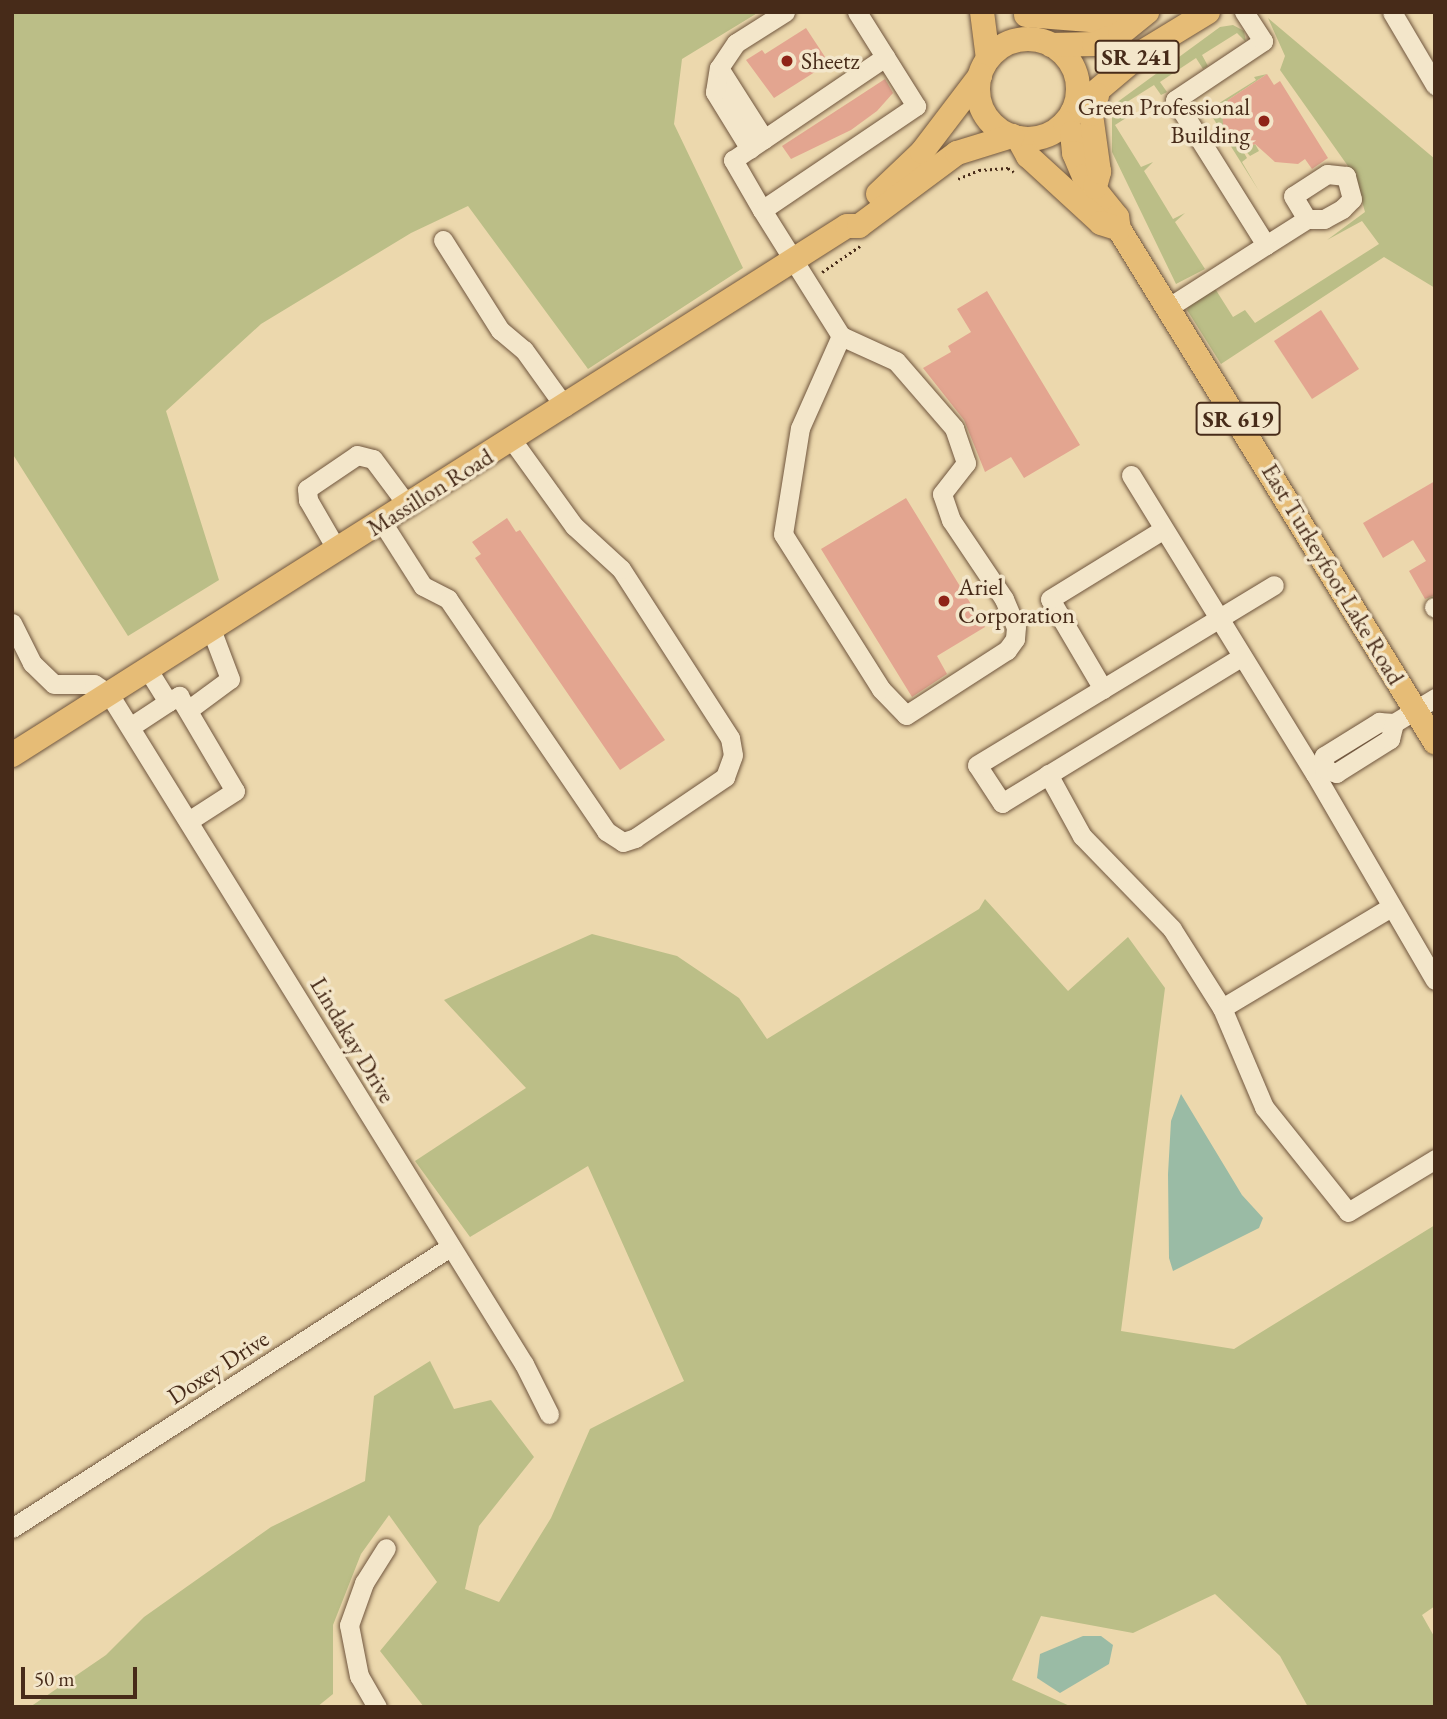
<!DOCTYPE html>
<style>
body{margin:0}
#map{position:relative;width:1447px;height:1719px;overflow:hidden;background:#ecd8ad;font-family:"EB Garamond",serif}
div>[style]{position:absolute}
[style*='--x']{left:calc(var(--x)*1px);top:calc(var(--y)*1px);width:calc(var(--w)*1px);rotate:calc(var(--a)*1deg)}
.green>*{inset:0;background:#bbbe87}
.water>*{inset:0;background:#9abba5}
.building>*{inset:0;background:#e3a590}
.path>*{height:2.5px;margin-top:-1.25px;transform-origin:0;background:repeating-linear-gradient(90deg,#472b19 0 2px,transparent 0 5.5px)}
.roads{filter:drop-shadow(0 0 2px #70563e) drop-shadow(0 0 2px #70563e)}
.minor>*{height:19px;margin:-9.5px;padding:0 9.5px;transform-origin:9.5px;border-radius:9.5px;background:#f3e6ca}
.major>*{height:24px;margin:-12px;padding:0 12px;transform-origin:12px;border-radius:12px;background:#e6bc76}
.major>.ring{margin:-12px;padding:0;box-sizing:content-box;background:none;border:24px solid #e6bc76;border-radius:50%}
.dots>*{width:19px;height:19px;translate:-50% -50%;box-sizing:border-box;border:4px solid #f3e6ca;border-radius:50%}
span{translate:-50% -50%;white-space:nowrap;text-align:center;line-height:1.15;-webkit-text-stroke:7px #f3e6ca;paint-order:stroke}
.shield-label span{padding:2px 5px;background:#f3e6ca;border:2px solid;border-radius:5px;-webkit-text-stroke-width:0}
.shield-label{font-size:23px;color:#472b19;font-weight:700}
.poi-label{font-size:24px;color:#472b19}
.left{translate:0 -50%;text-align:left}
.right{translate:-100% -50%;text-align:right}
.street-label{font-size:24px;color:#472b19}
.frame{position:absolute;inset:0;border:14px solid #472b19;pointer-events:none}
.scale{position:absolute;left:21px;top:1667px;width:116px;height:32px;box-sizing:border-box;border:4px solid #472b19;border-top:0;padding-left:9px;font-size:21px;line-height:24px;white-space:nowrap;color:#472b19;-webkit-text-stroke:5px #f3e6ca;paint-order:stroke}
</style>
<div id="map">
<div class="green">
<div style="clip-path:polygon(12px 12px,759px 12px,682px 59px,674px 124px,743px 268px,588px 369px,468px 206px,411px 233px,261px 324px,166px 411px,219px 580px,128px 636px,12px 453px)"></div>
<div style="clip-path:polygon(1268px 18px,1435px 159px,1435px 288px,1384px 257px,1221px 364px,1187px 310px,1192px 297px,1214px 287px,1233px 317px,1245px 310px,1255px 323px,1379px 244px,1362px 221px,1327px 240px,1365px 212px,1355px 176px,1280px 70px,1285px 56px)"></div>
<div style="clip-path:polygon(1233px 25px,1244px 31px,1246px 42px,1237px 33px,1202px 55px,1208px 66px,1203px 69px,1196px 58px,1160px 82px,1167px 92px,1161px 95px,1154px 85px,1119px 107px,1126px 118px,1115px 125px,1141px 167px,1153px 162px,1144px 171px,1173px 219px,1185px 213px,1175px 222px,1205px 269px,1176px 284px,1112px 152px,1112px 106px,1220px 27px)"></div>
<div style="clip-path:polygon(1267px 74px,1228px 100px,1222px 114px,1233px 141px,1240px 137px,1247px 149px,1255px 144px,1259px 151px,1250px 156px,1237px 141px,1247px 158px,1242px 162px,1259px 191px,1208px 110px,1256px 80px,1254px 77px)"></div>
<div style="clip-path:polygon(985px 899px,1068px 991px,1128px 937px,1165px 988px,1121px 1331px,1234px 1349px,1435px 1225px,1435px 1606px,1422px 1615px,1435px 1638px,1435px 1707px,1308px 1707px,1280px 1656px,1215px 1594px,1133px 1633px,1041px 1616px,1012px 1680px,1072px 1707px,424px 1707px,380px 1651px,437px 1582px,389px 1515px,361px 1554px,333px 1625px,333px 1694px,317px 1707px,30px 1707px,106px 1655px,144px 1617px,271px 1527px,365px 1481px,374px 1396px,430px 1361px,454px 1409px,491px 1400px,534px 1457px,479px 1526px,465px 1589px,499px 1602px,551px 1518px,590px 1429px,684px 1381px,588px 1166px,470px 1237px,415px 1161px,526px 1088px,444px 1000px,592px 934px,677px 956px,739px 998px,767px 1039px,979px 909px)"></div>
</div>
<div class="water">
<div style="clip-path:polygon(1181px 1094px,1242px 1195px,1263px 1218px,1259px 1228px,1173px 1271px,1169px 1258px,1168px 1174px,1171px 1121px)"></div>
<div style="clip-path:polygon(1083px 1636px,1101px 1636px,1113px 1645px,1109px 1664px,1060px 1693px,1037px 1678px,1040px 1654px)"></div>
</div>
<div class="building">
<div style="clip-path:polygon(806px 28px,829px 63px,774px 98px,746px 60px,762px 50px,765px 54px)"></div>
<div style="clip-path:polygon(1267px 74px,1274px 85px,1280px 81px,1328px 158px,1312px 169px,1305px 159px,1298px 164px,1275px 162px,1255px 144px,1247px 149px,1240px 137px,1233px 141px,1223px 125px,1222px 111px,1228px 100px)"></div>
<div style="clip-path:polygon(885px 79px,893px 93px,877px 111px,851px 130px,791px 159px,782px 146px)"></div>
<div style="clip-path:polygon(987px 291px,1080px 445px,1024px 478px,1011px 457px,985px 472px,964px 420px,923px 368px,951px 352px,948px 346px,971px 332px,957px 309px)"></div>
<div style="clip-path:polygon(1321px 310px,1359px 369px,1312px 399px,1274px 341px)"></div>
<div style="clip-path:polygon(1435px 481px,1435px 595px,1425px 599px,1409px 571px,1426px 561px,1413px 540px,1383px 558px,1363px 523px)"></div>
<div style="clip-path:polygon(906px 498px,985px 627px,937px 656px,947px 674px,912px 697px,821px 549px)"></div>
<div style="clip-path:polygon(507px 518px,516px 532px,520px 530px,665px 740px,620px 770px,475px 558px,481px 554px,472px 542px)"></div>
</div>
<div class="path">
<div style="--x:958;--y:179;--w:23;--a:-23"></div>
<div style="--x:979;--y:170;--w:29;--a:-4"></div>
<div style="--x:1008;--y:168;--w:7;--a:34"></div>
<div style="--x:822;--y:272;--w:46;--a:-34.4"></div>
</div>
<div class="roads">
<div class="minor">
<div style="--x:1392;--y:12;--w:85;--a:59.5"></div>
<div style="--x:719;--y:68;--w:84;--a:57.6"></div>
<div style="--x:750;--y:149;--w:67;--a:-121.6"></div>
<div style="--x:715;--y:92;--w:24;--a:-81"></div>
<div style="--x:719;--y:68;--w:30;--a:-56"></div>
<div style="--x:736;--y:43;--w:58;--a:-32.3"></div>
<div style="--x:762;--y:210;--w:58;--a:-120.1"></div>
<div style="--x:733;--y:160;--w:184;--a:-34.1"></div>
<div style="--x:443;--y:240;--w:107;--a:57.7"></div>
<div style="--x:500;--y:330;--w:31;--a:40"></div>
<div style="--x:524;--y:350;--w:70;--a:54.3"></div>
<div style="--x:1266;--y:245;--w:49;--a:-32.4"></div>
<div style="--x:1307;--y:219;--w:17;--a:0"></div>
<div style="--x:1324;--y:219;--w:21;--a:-29"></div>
<div style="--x:1342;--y:209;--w:14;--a:-45"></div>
<div style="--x:1352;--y:199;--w:24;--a:-105"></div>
<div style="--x:1346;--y:176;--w:19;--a:-174"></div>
<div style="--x:1327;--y:174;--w:40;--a:147.1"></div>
<div style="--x:1293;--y:196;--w:27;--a:59"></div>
<div style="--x:1169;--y:307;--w:115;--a:-32.6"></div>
<div style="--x:1266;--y:245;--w:171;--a:-122.1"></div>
<div style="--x:1175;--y:100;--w:106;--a:-33.8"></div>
<div style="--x:1263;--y:41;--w:35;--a:-123"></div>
<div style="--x:841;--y:336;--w:60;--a:24.4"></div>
<div style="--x:896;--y:361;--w:89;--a:49.1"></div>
<div style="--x:954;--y:428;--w:37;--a:71"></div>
<div style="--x:966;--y:463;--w:39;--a:128"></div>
<div style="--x:942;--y:494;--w:28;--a:71"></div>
<div style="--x:951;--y:520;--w:95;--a:56.1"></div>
<div style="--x:1004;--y:599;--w:30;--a:67"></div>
<div style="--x:1016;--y:627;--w:12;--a:95"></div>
<div style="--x:1015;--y:639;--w:14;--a:126"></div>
<div style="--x:1007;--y:650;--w:120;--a:147.2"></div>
<div style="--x:906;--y:715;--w:36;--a:-134"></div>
<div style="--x:881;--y:689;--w:183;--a:-122.3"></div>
<div style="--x:783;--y:534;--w:107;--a:-80.9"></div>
<div style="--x:800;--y:428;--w:101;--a:-66"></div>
<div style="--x:841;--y:336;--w:149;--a:-122.1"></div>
<div style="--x:762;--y:210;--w:186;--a:-34"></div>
<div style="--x:916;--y:106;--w:111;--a:-122.1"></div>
<div style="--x:1131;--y:475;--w:351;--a:58.4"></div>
<div style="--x:382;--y:522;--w:76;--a:57.4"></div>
<div style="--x:423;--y:586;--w:28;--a:27"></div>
<div style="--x:448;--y:599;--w:281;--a:55.7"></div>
<div style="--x:606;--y:831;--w:20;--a:33"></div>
<div style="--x:623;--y:842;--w:13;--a:-18"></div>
<div style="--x:635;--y:838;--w:109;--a:-34.1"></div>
<div style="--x:725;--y:777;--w:23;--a:-70"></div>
<div style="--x:733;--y:755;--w:17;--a:-100"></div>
<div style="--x:730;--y:738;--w:201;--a:-122.8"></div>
<div style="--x:621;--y:569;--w:64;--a:-137.5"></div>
<div style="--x:574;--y:526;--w:106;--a:-125.8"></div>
<div style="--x:337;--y:550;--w:58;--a:-120.1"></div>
<div style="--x:308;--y:500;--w:11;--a:-95"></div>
<div style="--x:307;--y:489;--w:60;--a:-34.2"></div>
<div style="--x:357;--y:455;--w:16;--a:14"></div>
<div style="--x:373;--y:459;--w:59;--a:53.3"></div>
<div style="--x:1434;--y:607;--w:1;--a:45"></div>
<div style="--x:12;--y:623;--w:45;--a:63.4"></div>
<div style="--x:32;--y:663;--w:30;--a:44"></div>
<div style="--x:54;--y:684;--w:40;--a:0"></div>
<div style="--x:94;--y:684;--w:18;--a:34"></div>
<div style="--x:109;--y:694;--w:788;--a:58.23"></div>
<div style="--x:524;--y:1364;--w:56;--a:63.4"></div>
<div style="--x:1241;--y:657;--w:280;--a:148.6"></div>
<div style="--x:1002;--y:803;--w:45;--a:-123.3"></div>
<div style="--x:977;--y:765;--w:347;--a:-31.2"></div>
<div style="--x:1103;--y:689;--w:104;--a:-120.5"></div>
<div style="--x:1050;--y:599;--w:132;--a:-31.6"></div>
<div style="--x:168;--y:702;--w:13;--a:-29"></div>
<div style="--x:179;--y:696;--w:110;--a:59.5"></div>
<div style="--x:235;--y:791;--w:54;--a:147.2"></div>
<div style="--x:188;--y:710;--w:52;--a:-36.4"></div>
<div style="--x:230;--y:679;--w:53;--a:-110.8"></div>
<div style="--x:130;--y:727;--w:45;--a:-33.3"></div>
<div style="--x:168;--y:702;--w:38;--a:-122"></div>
<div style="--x:1324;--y:769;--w:10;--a:151"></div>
<div style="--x:1315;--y:774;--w:238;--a:59.8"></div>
<div style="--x:1324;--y:769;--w:13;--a:-90"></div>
<div style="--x:1324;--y:756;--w:65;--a:-31.7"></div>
<div style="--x:1379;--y:722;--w:15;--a:4"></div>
<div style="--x:1394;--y:723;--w:48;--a:-31.4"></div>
<div style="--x:1324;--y:769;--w:13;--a:18"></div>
<div style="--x:1336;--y:773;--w:64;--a:-32.2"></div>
<div style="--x:1390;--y:739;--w:16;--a:-76"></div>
<div style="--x:1048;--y:774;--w:71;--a:61.3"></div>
<div style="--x:1082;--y:836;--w:129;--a:45.9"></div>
<div style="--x:1172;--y:929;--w:93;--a:57.7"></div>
<div style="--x:1391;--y:907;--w:197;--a:149.1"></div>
<div style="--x:1222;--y:1008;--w:108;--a:67"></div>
<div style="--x:1264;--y:1107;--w:134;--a:51.3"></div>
<div style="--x:1348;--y:1212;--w:102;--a:-31.3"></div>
<div style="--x:12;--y:1528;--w:520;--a:-32.68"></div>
<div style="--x:377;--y:1707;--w:36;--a:-120"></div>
<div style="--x:359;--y:1676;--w:52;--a:-101.1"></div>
<div style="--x:349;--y:1625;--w:45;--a:-70.3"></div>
<div style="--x:364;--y:1583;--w:41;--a:-57.8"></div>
</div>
<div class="major">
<div style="--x:982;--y:12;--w:47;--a:82.7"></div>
<div style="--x:1026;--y:15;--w:102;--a:4.5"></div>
<div class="ring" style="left:978px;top:39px;width:76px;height:76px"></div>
<div style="--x:1051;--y:45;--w:43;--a:-1.3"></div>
<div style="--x:1094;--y:44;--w:28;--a:-21"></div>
<div style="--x:1120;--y:34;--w:35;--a:-39"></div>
<div style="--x:1073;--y:111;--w:93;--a:-40.2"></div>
<div style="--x:1144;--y:51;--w:75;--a:-31.4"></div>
<div style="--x:1065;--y:123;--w:12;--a:55"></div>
<div style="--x:1072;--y:133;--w:20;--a:84"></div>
<div style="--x:1074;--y:153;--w:25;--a:67"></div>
<div style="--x:1084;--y:176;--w:53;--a:51.2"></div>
<div style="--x:1117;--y:217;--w:12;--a:81"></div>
<div style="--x:1119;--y:229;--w:603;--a:58.37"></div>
<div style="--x:1018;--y:138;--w:21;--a:61"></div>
<div style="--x:1028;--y:156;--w:99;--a:42.5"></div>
<div style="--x:1101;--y:223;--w:19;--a:18"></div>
<div style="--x:1095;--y:187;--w:16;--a:-75"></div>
<div style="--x:1099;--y:172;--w:59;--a:-97.9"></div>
<div style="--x:1091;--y:114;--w:20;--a:-72"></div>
<div style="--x:878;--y:194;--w:61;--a:-43.7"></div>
<div style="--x:922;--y:152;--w:96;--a:-52.7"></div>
<div style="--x:12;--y:755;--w:988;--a:-32.36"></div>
<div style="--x:847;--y:226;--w:12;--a:0"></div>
<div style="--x:859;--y:226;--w:122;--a:-36.7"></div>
<div style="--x:957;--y:153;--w:58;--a:-17.2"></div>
</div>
</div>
<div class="dots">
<div style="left:787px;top:61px;background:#8f2418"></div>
<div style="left:1264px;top:121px;background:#8f2418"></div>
<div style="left:944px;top:601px;background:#8f2418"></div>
</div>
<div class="shield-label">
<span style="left:1137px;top:57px">SR 241</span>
<span style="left:1238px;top:419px">SR 619</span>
</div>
<div class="poi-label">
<span class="left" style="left:801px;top:61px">Sheetz</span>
<span class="right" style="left:1250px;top:121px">Green Professional<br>Building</span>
<span class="left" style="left:958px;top:601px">Ariel<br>Corporation</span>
</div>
<div class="street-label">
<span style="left:430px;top:492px;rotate:-32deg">Massillon Road</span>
<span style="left:1333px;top:574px;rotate:59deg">East Turkeyfoot Lake Road</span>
<span style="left:353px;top:1040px;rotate:59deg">Lindakay Drive</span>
<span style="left:218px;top:1367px;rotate:-33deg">Doxey Drive</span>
</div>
<div class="frame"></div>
<div class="scale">50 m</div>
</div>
